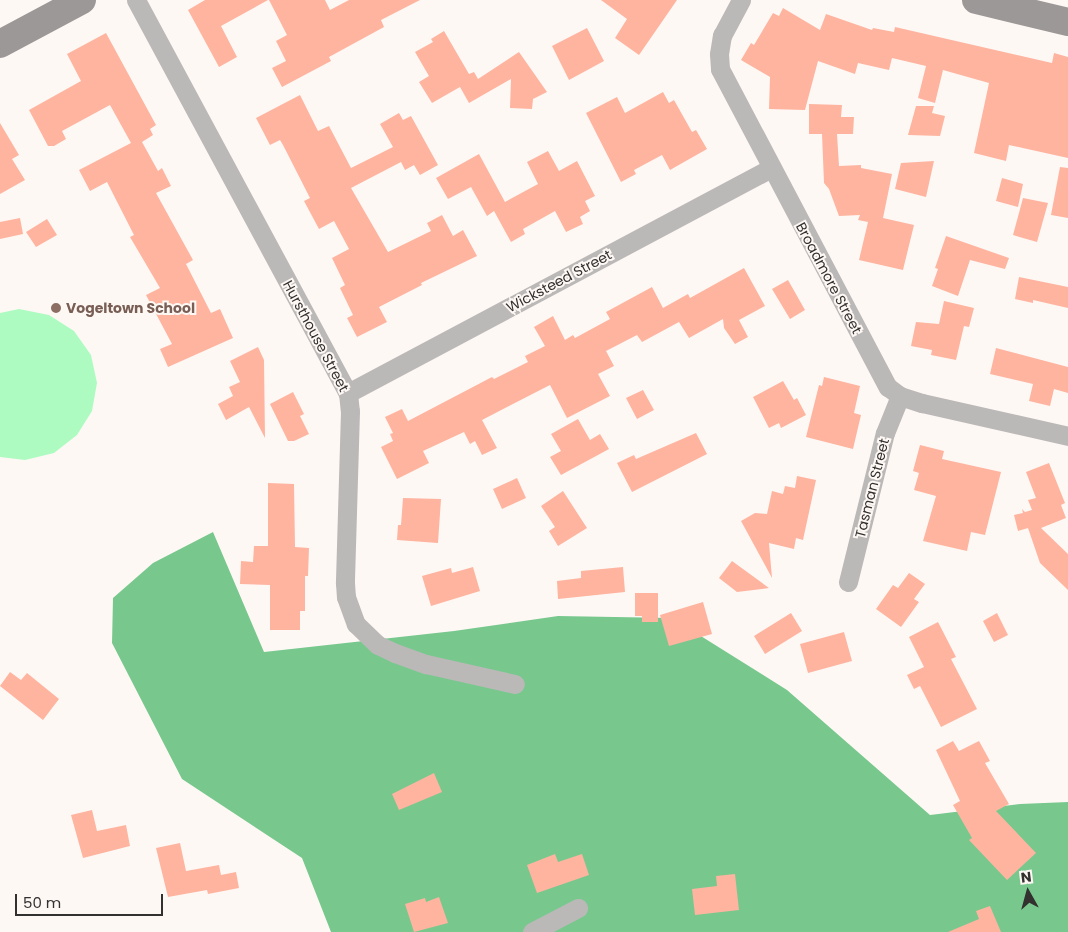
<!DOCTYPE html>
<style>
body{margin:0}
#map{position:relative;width:1068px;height:932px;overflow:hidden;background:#fef8f5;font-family:Poppins,sans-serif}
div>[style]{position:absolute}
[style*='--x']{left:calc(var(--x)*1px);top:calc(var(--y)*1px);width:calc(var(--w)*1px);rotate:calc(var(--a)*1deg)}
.green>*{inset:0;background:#adfbc1}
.forest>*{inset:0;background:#78c88e}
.building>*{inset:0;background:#feb49f}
.minor>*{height:19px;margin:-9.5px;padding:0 9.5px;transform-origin:9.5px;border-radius:9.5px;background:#bbb8b8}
.secondary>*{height:28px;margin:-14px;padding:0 14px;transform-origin:14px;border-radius:14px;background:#9c9898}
.dots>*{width:14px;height:14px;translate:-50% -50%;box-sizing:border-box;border:2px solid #fef8f5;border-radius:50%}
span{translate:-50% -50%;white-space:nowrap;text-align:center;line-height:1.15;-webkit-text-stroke:4px #fef8f5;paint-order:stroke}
.street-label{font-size:14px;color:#333130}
.education-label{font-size:14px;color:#785e54;font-weight:700}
.left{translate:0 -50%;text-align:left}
.north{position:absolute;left:1003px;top:867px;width:50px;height:50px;-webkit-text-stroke:4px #fef8f5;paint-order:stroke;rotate:353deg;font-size:14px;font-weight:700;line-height:20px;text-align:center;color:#333130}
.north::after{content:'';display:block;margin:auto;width:18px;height:22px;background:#333130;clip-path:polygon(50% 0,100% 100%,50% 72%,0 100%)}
.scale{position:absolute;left:15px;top:894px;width:148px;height:22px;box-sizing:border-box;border:2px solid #333130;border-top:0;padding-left:6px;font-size:15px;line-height:18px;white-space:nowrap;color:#333130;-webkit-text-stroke:4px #fef8f5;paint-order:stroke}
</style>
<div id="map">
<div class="green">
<div style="clip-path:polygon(19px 309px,49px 315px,74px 331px,91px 355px,97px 383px,92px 411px,77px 435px,54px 453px,25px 460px,0 457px,0 313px)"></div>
</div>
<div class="forest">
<div style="clip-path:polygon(213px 532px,264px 652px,454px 631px,558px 616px,672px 618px,787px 690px,930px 815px,1020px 804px,1068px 802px,1068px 932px,331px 932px,302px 858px,182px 779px,112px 643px,113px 598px,153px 563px)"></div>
</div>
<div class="building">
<div style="clip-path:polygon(205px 0,268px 0,221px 26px,237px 57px,219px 67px,188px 10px)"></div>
<div style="clip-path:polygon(269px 0,325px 0,330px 10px,349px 0,420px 0,381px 20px,384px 27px,329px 57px,331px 61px,282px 87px,272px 68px,286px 61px,276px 41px,287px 35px)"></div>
<div style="clip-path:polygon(601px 0,677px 0,639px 55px,615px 38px,627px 19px)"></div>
<div style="clip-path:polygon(783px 8px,820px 30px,826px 14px,872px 30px,873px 28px,894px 32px,895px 27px,1052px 63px,1054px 53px,1068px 57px,1068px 158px,1009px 145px,1006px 161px,974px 153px,989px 83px,943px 70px,935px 103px,918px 98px,926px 66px,892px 58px,889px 70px,858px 63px,855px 74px,818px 61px,805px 110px,769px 109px,770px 77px,741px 60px,751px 43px,754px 45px,773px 13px,779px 16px)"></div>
<div style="clip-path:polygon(587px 28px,604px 61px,569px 80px,552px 46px)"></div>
<div style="clip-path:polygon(444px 31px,469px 74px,474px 72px,478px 79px,519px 52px,547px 92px,533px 99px,532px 109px,510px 108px,511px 79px,469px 103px,460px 87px,432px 103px,419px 82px,429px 76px,415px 52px,433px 42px,431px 39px)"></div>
<div style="clip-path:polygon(106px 33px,156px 125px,150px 129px,153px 135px,142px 142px,158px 171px,162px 168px,171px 186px,156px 193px,193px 260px,186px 264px,211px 313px,220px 309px,233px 338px,168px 367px,160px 349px,172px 344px,146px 295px,160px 288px,130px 237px,134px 235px,107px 182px,90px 191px,79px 170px,131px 143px,110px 105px,62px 131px,66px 139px,54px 146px,48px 146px,29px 110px,81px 81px,67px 54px)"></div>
<div style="clip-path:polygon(663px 92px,669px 103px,674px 100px,692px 132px,696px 130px,707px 149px,670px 170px,662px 155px,634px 170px,636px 174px,621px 182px,586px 113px,617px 97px,625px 113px)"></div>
<div style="clip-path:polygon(300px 95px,318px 131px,329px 126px,351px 168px,393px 147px,380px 124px,399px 113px,403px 120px,411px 116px,438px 165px,420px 175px,414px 165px,405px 170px,401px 162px,351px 188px,388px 252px,431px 231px,427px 223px,442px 215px,453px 236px,463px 230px,477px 256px,421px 283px,422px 285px,379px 307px,387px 322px,357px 337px,347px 318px,353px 315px,340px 288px,345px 285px,332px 258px,349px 249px,334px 221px,319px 229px,304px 201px,310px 198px,283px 145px,280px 140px,270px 145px,256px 118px)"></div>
<div style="clip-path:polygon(809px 104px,842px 105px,841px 117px,854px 117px,853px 134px,837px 134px,839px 166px,861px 165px,861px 168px,892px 174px,883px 218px,914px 225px,903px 270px,859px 260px,868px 222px,858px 220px,860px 215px,839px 216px,829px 189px,824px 183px,822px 134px,809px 134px)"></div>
<div style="clip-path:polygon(916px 106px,934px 106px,932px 113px,945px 116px,940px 136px,908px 135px)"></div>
<div style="clip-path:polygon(0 123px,19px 155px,12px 159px,25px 180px,0 194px)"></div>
<div style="clip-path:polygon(548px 151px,559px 171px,577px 161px,595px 196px,585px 201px,590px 211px,580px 217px,583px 224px,566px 232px,555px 211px,523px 229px,525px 234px,511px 242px,494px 211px,487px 216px,471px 187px,448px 199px,436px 178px,479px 154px,505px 202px,538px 184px,527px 162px)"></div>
<div style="clip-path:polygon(934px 161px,926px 197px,895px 189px,901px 163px)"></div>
<div style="clip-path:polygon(1060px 167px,1068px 168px,1068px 218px,1051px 215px)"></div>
<div style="clip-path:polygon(1002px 178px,1023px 184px,1018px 207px,996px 201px)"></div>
<div style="clip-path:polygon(1023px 198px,1048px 203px,1037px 242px,1013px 235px)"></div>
<div style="clip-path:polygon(20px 218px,23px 234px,0 239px,0 222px)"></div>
<div style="clip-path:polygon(47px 219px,57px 235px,36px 247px,26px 232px)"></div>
<div style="clip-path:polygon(946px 236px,1009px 258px,1005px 269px,970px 260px,958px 296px,932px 286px,938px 269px,935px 268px)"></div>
<div style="clip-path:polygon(744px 268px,765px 306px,739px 320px,748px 337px,735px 344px,724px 328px,723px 319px,689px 338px,679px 322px,642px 342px,637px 335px,606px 351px,614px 366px,598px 374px,610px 396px,567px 418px,550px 385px,482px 420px,497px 448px,482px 455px,475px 441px,470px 444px,464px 432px,423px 451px,429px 463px,397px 479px,381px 447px,393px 441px,390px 434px,393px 433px,385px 417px,402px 409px,408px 421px,492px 377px,494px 379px,528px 362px,525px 356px,545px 346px,534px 327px,553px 316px,565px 340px,573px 335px,575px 338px,610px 319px,606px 312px,652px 287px,663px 308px,688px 294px,690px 298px)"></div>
<div style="clip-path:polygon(1019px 277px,1068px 287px,1068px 308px,1033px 300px,1033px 303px,1015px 299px)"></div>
<div style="clip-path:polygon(788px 280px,805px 310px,790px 319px,772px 289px)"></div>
<div style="clip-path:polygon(944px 301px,974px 308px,969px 327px,964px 326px,956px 360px,931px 355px,932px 350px,911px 346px,916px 322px,939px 324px)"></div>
<div style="clip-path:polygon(258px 347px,264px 360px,265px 438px,249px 407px,226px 420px,218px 404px,233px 396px,229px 387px,240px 382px,230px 361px)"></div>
<div style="clip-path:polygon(996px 348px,1068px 367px,1068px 393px,1054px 389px,1050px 406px,1029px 401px,1033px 384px,990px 374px)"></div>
<div style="clip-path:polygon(824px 377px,860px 386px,854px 413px,861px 415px,853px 449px,806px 437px,819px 385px,822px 386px)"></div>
<div style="clip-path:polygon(783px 381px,794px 400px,797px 398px,806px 415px,781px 428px,779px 423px,769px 428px,753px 397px)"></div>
<div style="clip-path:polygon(643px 390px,654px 410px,637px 419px,626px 398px)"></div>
<div style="clip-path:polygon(293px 392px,304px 414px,300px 416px,309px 434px,294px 441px,288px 441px,270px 404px)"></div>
<div style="clip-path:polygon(578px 419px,590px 440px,600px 434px,609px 449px,561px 475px,550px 457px,561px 451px,551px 434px)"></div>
<div style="clip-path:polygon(696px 433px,707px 454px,632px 492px,617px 463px,634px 455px,636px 459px)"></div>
<div style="clip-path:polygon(920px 445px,944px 451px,942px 459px,1001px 472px,985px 535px,971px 532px,967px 551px,923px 541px,936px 496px,914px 490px,919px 473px,913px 471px)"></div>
<div style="clip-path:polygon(1049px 463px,1065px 503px,1061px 505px,1066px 518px,1041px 528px,1068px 554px,1068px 590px,1040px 563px,1028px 528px,1018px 531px,1014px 515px,1023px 513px,1022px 509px,1025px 512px,1032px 510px,1028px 500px,1036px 498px,1026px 472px)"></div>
<div style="clip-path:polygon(797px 476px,816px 480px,803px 540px,796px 538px,794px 549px,769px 543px,772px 578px,741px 521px,755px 513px,767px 514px,772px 491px,783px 494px,785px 486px,795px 488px)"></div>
<div style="clip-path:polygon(517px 478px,526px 498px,502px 509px,493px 489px)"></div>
<div style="clip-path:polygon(268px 483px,294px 484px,295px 547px,309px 548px,308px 576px,305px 576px,305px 611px,300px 611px,300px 630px,270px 630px,270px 585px,240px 584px,241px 561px,253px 562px,254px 546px,268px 546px)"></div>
<div style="clip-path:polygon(563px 491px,587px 528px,558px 546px,549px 531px,555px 527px,541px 506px)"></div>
<div style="clip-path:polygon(403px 498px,441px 499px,438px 543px,397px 540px,398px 525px,401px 525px)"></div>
<div style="clip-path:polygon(732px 561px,769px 588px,737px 592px,719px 578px)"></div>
<div style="clip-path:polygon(473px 567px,480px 591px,431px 606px,422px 576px,451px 568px,452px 573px)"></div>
<div style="clip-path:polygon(623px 567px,625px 592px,558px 599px,557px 581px,581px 578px,581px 571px)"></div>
<div style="clip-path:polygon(909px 573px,925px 584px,914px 599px,919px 602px,901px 627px,876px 609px,893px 585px,898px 588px)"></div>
<div style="clip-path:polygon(635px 593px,658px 593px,658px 622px,642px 622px,642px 616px,635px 616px)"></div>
<div style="clip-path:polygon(703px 602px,712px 634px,669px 646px,660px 615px)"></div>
<div style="clip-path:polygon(791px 613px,802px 631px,765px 654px,754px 636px)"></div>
<div style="clip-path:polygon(997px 613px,1008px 635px,994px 642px,983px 621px)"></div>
<div style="clip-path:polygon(938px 622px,956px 657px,951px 659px,977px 709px,941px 727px,920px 686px,914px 689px,907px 675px,924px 667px,909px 637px)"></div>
<div style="clip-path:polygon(844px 632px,852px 661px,808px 673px,800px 644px)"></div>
<div style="clip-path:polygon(10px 672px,21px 680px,27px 673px,59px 699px,43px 720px,0 686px)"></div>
<div style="clip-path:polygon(953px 741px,959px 751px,979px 741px,990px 761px,985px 763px,1009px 804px,996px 811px,1036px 853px,1007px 880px,969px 840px,972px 838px,953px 805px,960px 801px,936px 750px)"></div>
<div style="clip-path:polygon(434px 773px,442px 792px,399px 810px,392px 794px)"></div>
<div style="clip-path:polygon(92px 810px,97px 831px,126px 825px,130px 846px,83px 858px,71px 815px)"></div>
<div style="clip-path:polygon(180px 843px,186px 871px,219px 865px,221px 875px,236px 872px,239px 888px,208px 894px,207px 890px,168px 897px,156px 848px)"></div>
<div style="clip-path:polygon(555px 854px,558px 862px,582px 854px,589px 875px,537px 893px,527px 865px)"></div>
<div style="clip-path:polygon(735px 874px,739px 910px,695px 915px,692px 889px,717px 886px,716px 876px)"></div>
<div style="clip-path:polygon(439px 897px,448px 923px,414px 932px,405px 904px,425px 898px,426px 902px)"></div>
<div style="clip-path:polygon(990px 906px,1001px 932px,948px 932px,979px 919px,976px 911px)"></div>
</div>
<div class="minor">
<div style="--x:136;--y:0;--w:447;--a:61.7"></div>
<div style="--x:348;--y:393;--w:18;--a:84"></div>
<div style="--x:350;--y:411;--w:172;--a:91.7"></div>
<div style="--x:345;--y:583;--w:14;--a:86"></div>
<div style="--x:346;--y:597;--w:29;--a:70"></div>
<div style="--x:356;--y:624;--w:30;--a:44"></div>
<div style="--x:378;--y:645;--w:19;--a:25"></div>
<div style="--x:395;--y:653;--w:33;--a:20"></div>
<div style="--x:426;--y:664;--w:91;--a:12.7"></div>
<div style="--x:741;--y:0;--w:40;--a:118"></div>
<div style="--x:722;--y:35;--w:19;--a:99"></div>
<div style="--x:719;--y:54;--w:15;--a:86"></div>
<div style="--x:720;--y:69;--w:360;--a:62.2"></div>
<div style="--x:888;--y:387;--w:15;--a:37"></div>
<div style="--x:900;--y:396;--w:23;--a:18"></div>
<div style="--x:922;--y:403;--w:150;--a:12.7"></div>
<div style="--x:348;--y:393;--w:479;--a:-28"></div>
<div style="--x:848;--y:582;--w:154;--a:-76.1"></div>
<div style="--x:885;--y:433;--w:40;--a:-68"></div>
<div style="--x:532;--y:932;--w:52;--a:-27.6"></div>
</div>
<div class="secondary">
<div style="--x:976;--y:0;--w:95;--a:13.4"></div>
<div style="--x:0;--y:44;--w:93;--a:-28.2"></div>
</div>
<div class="dots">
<div style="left:56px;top:308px;background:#8d6e63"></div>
</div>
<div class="street-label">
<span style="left:829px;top:278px;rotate:62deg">Broadmore Street</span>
<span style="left:559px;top:281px;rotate:-28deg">Wicksteed Street</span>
<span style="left:316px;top:336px;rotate:62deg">Hursthouse Street</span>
<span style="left:872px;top:488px;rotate:-76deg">Tasman Street</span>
</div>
<div class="education-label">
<span class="left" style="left:66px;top:308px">Vogeltown School</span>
</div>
<div class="north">N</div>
<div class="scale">50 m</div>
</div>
